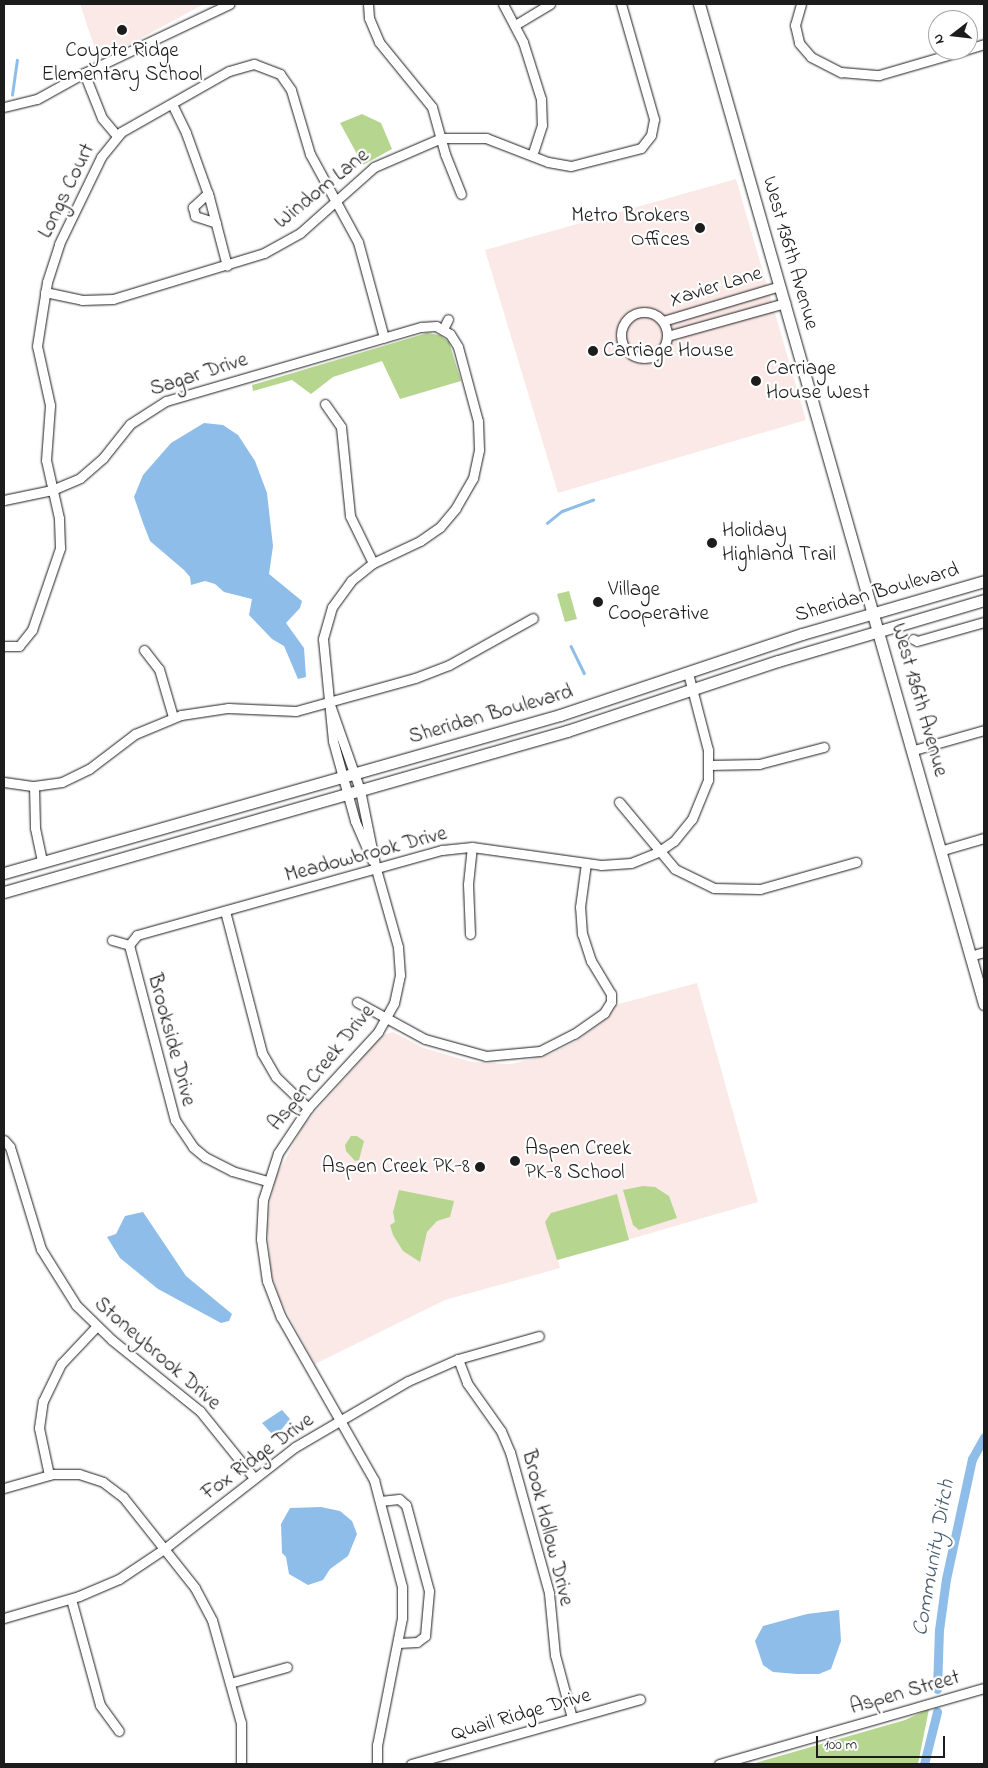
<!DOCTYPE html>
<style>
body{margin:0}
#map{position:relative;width:988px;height:1768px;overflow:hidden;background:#fff;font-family:"Indie Flower",sans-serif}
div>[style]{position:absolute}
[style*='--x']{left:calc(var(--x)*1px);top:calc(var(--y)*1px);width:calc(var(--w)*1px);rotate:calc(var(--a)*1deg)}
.built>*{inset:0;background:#fbe9e7}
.green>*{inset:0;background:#b6d68f}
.water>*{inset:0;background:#8dbde8}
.stream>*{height:2.5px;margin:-1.25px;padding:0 1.25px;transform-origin:1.25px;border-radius:1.25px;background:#8dbde8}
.canal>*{height:9px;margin:-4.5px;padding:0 4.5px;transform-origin:4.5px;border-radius:4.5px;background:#8dbde8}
.roads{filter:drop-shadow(0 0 1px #1c1c1c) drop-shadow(0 0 1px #1c1c1c)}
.minor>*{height:9px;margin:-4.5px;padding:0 4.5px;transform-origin:4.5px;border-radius:4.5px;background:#fff}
.minor>.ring{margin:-4.5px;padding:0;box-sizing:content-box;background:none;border:9px solid #fff;border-radius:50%}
.major>*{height:11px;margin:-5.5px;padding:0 5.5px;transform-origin:5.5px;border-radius:5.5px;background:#fff}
.dots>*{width:14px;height:14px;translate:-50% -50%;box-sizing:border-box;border:2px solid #fff;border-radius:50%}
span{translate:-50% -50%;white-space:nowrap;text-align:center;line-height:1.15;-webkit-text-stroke:4.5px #fff;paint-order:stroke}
.poi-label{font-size:21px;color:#1c1c1c}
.right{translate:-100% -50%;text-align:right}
.left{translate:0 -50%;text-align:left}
.street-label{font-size:21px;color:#1c1c1c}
.water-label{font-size:22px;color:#495c6e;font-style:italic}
.frame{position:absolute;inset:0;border:5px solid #1c1c1c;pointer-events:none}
.north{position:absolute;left:928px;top:10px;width:50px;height:50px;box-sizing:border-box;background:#fff;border:1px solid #a4a4a4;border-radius:50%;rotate:254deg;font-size:14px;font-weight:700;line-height:20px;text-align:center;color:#1c1c1c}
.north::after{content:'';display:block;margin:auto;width:18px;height:22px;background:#1c1c1c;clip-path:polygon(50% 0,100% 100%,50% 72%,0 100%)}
.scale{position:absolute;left:816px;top:1736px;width:129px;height:22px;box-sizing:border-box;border:2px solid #1c1c1c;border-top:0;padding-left:6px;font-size:15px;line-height:18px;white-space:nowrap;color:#1c1c1c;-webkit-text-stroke:4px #fff;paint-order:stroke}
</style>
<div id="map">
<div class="built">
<div style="clip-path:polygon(80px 4px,204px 4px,99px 61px)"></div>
<div style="clip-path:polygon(736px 179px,806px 420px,558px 493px,485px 250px)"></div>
<div style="clip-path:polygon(697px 983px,758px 1202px,558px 1260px,560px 1268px,445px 1300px,315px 1364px,280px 1299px,271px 1271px,267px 1224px,271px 1199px,277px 1175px,303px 1126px,383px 1035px,393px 1032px,424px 1048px,472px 1062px,511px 1064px,551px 1054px,578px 1040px,608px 1017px,615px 1005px)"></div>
</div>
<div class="green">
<div style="clip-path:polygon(362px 114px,381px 123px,392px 149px,363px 165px,340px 123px)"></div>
<div style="clip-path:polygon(427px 333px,440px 335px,449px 342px,461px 381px,400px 399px,382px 361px,333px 377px,311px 394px,292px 380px,253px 391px,252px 385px)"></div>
<div style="clip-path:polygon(569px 591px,577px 619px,565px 622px,557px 594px)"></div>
<div style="clip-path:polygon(351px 1136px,357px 1136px,364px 1141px,359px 1160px,355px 1161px,346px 1151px,345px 1145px)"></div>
<div style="clip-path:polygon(643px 1186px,655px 1187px,669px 1196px,677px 1218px,639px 1230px,633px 1225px,623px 1190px)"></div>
<div style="clip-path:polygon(399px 1190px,454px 1201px,450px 1217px,437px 1221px,427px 1232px,420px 1262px,403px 1251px,393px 1235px,390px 1225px,395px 1222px,393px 1212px)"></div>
<div style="clip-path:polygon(617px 1194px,629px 1240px,557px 1260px,545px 1222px,551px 1213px)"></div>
<div style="clip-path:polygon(929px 1709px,918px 1764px,752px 1764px,905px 1720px)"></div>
</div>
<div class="water">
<div style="clip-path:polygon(204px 423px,223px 425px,238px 435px,255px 461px,267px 493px,273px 546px,269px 574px,302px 601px,300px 608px,286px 623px,304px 648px,306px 677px,298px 679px,284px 646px,272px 639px,249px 615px,252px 599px,224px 592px,215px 584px,205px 581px,191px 585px,190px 577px,184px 570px,150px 541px,143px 523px,134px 497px,143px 475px,171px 443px)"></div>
<div style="clip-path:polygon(143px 1212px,186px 1276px,232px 1314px,229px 1321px,221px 1323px,158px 1289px,120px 1258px,107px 1237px,116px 1234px,125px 1216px)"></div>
<div style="clip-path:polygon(282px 1410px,290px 1419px,281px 1430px,271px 1433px,262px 1423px)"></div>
<div style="clip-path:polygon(321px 1507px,340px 1511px,352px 1521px,357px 1534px,348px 1556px,330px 1569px,323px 1580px,308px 1585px,289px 1574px,286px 1557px,282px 1553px,281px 1524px,290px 1508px)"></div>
<div style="clip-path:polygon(839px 1610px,841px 1641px,831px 1669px,819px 1674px,797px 1674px,773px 1672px,763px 1665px,755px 1641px,763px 1626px,807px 1614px)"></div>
</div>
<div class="stream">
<div style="--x:12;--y:95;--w:35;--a:-82"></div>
<div style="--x:547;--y:523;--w:19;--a:-39"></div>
<div style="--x:562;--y:511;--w:33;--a:-20"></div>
<div style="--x:571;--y:646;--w:30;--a:64"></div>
</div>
<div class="canal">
<div style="--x:937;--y:1689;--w:59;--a:-88.1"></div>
<div style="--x:939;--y:1630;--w:51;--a:-82.2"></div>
<div style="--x:946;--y:1579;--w:123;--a:-77.8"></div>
<div style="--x:972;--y:1459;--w:25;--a:-61"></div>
<div style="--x:924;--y:1764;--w:54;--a:-76"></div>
</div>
<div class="roads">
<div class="minor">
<div style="--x:368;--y:4;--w:14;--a:86"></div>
<div style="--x:369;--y:18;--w:26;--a:67"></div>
<div style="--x:379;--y:42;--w:84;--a:50.8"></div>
<div style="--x:432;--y:107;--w:49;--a:74.5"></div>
<div style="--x:445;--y:154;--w:43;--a:68.2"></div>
<div style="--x:503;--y:4;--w:43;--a:62.2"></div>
<div style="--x:523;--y:42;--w:60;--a:72.5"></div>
<div style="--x:541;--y:99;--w:26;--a:88"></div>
<div style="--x:542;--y:125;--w:32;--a:108"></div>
<div style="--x:801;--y:4;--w:22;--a:106"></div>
<div style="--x:795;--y:25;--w:18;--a:77"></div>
<div style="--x:799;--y:43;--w:18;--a:49"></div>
<div style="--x:811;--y:57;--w:34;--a:27"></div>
<div style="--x:841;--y:72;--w:38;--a:5"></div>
<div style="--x:879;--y:75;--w:90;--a:-16.2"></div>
<div style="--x:515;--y:25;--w:41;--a:-31"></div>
<div style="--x:968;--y:49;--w:17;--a:-17"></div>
<div style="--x:84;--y:73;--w:48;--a:68.2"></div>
<div style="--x:102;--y:118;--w:23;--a:50"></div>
<div style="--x:172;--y:104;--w:32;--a:64"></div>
<div style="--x:186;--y:133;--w:68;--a:70.2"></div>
<div style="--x:209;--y:197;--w:71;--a:75.4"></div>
<div style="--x:4;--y:107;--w:34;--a:-14"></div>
<div style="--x:37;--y:99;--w:54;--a:-29"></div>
<div style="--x:84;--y:73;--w:161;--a:-25.4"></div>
<div style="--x:208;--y:193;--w:21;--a:137"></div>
<div style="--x:193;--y:207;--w:9;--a:77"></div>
<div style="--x:195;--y:216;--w:22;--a:18"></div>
<div style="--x:45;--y:292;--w:38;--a:12"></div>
<div style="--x:82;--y:300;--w:31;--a:-2"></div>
<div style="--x:113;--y:299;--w:158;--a:-16.9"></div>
<div style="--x:264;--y:253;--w:41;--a:-29.1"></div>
<div style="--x:300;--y:233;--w:99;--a:-41.7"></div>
<div style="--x:374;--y:167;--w:73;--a:-23.4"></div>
<div style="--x:441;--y:138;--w:45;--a:0"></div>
<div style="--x:486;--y:138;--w:66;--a:21.2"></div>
<div style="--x:548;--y:162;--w:23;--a:10"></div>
<div style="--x:571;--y:166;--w:72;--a:-14.4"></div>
<div style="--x:641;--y:148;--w:16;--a:-52"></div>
<div style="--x:651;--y:135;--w:16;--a:-79"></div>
<div style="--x:654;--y:119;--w:120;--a:-106"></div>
<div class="ring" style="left:621px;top:312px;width:37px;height:37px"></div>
<div style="--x:663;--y:321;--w:122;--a:-16.7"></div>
<div style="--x:443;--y:329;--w:11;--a:-63"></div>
<div style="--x:667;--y:336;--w:123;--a:-15.6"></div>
<div style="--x:325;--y:404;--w:28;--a:55"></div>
<div style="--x:341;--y:427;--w:89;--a:84.2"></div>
<div style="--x:350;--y:516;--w:52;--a:63.9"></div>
<div style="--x:4;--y:500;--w:49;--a:-11.8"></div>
<div style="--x:52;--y:490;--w:30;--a:-23"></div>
<div style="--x:80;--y:478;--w:30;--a:-41"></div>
<div style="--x:103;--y:458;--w:43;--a:-51.5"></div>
<div style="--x:130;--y:424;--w:43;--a:-32.6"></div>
<div style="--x:166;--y:401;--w:266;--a:-16.2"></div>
<div style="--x:421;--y:327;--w:15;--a:-4"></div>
<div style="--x:436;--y:326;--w:16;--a:30"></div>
<div style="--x:450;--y:334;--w:15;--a:58"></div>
<div style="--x:458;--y:347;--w:77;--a:74.9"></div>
<div style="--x:478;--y:421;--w:29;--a:88"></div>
<div style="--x:479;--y:450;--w:29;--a:102"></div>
<div style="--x:473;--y:478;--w:34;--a:120"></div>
<div style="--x:456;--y:508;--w:25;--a:130"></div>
<div style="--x:440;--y:527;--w:24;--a:145"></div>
<div style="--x:420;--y:541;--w:52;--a:154.9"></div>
<div style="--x:373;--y:563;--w:28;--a:141"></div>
<div style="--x:351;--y:581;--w:32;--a:126"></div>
<div style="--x:332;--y:607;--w:33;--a:106"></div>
<div style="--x:323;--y:639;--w:102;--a:84.4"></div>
<div style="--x:333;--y:741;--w:83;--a:74.6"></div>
<div style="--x:355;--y:821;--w:43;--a:66.4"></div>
<div style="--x:913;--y:639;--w:4;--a:27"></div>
<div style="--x:917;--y:641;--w:70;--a:-15.8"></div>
<div style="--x:4;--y:646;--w:15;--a:0"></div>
<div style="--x:19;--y:646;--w:21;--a:-51"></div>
<div style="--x:32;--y:630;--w:87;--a:-71.1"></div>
<div style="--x:60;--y:548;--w:30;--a:-92"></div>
<div style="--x:59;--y:518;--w:59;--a:-102.6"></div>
<div style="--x:46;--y:460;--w:55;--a:-85.8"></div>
<div style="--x:50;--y:405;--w:60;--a:-102.4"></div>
<div style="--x:37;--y:346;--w:65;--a:-81.1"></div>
<div style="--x:47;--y:282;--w:40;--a:-72"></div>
<div style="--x:59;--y:244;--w:97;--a:-64.2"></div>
<div style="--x:101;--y:157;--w:32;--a:-51"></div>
<div style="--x:121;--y:132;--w:124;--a:-29.5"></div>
<div style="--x:229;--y:71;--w:26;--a:-16"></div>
<div style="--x:254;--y:64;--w:28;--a:21"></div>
<div style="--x:280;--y:74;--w:19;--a:55"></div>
<div style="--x:291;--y:90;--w:67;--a:73.5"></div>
<div style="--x:310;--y:154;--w:100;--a:61.4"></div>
<div style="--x:358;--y:242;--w:99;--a:74.8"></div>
<div style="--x:144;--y:650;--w:24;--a:52"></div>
<div style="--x:159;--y:669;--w:50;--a:73.7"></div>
<div style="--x:329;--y:702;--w:93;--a:70.6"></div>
<div style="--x:360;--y:790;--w:81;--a:78.6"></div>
<div style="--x:376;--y:869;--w:81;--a:74.2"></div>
<div style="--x:398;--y:947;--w:28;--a:86"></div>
<div style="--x:400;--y:975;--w:29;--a:102"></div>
<div style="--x:394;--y:1003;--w:33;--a:119"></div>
<div style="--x:378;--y:1032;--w:103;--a:132.6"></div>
<div style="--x:308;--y:1108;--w:54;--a:123.7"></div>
<div style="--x:278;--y:1153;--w:49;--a:107.7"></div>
<div style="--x:263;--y:1200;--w:39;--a:93"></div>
<div style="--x:261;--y:1239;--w:42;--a:81.9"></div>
<div style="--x:267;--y:1281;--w:39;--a:69"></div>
<div style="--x:281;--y:1317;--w:188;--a:60.3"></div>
<div style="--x:374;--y:1480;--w:111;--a:75.3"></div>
<div style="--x:402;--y:1587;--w:31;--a:90"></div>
<div style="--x:402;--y:1618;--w:129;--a:101.1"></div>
<div style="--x:377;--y:1745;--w:19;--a:90"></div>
<div style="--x:914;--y:750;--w:73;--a:-15.9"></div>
<div style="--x:709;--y:765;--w:50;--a:-1.1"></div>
<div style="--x:759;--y:764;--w:67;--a:-14.7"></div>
<div style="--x:4;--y:782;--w:30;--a:8"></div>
<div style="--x:34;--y:786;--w:28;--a:-8"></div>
<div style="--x:62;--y:782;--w:30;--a:-26"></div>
<div style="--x:89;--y:769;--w:58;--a:-37.3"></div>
<div style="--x:135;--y:734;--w:50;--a:-22.4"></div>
<div style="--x:181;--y:715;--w:48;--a:-8.5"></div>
<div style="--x:228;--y:708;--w:68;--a:2.5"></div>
<div style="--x:296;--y:711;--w:123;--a:-15.5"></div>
<div style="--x:415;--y:678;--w:36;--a:-21"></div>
<div style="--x:449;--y:665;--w:96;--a:-29.2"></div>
<div style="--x:34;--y:786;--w:42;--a:88.6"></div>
<div style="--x:35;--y:828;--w:35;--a:78"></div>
<div style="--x:619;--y:802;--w:87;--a:50.1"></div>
<div style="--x:675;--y:869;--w:43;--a:26"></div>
<div style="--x:714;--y:888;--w:46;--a:1.2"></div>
<div style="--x:760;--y:889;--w:100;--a:-15.7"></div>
<div style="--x:943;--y:850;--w:43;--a:-16.3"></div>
<div style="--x:225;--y:911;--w:147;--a:75.4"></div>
<div style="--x:262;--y:1053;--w:28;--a:60"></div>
<div style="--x:276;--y:1077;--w:45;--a:44.1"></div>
<div style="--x:470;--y:934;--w:50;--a:-92.3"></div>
<div style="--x:468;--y:884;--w:37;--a:-84"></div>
<div style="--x:112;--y:940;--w:18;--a:16"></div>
<div style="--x:129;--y:945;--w:13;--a:-51"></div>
<div style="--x:137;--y:935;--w:317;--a:-15.6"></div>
<div style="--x:442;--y:850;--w:30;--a:-6"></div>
<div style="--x:472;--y:847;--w:130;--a:7.9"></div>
<div style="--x:601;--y:865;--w:30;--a:-4"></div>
<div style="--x:631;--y:863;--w:29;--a:-22"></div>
<div style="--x:658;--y:852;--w:19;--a:-35"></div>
<div style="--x:674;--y:841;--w:28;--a:-51"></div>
<div style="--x:692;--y:819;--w:42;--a:-67.7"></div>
<div style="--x:708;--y:780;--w:30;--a:-90"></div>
<div style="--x:708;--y:750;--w:80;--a:-104.6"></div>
<div style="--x:129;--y:945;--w:181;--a:75.3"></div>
<div style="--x:175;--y:1120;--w:32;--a:56"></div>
<div style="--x:193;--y:1147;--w:16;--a:40"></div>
<div style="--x:205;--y:1157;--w:30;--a:27"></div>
<div style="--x:232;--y:1171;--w:36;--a:16"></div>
<div style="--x:970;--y:956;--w:15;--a:-16"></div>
<div style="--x:357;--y:1002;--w:77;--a:28.6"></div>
<div style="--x:425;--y:1039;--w:63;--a:15.6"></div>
<div style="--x:486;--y:1056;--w:54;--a:-5.3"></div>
<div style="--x:540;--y:1051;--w:38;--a:-27"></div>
<div style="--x:574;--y:1034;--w:37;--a:-35"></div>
<div style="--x:604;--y:1013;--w:13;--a:-58"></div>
<div style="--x:611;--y:1002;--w:8;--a:-90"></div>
<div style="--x:611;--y:994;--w:39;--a:-121"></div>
<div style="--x:591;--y:961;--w:28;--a:-108"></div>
<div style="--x:582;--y:934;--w:27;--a:-94"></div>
<div style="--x:580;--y:907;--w:44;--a:-82.2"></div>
<div style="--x:4;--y:1140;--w:9;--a:49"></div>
<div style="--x:10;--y:1147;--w:107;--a:73.1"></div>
<div style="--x:41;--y:1249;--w:66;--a:58"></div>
<div style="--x:76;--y:1305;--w:50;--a:44.2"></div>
<div style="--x:112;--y:1340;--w:113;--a:38.9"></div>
<div style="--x:200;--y:1411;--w:86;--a:51.1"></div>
<div style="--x:458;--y:1359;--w:26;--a:69"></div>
<div style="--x:467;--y:1383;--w:59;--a:54.7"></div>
<div style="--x:501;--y:1431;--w:23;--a:67"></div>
<div style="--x:510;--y:1452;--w:146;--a:74.5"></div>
<div style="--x:549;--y:1593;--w:62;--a:84.5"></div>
<div style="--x:555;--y:1655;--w:65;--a:74.9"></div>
<div style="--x:49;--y:1475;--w:48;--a:-102"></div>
<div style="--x:39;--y:1428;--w:27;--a:-82"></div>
<div style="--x:43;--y:1401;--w:41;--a:-64.1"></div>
<div style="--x:61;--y:1364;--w:51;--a:-46.6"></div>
<div style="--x:4;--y:1488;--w:51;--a:-15.9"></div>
<div style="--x:53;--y:1474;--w:26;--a:0"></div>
<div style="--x:79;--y:1474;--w:25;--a:18"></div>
<div style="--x:103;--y:1482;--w:25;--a:37"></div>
<div style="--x:123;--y:1497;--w:116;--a:51.6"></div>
<div style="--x:195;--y:1588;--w:36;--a:62"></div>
<div style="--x:212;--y:1620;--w:107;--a:74.3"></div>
<div style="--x:241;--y:1723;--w:41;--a:90"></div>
<div style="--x:380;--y:1501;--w:19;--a:-6"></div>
<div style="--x:399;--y:1499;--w:9;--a:41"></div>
<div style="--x:406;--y:1505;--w:89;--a:75"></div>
<div style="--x:429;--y:1591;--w:45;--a:95.1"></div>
<div style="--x:425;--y:1636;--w:10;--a:143"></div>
<div style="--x:417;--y:1642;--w:19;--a:177"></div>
<div style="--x:71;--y:1599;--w:110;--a:74.7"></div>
<div style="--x:100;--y:1705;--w:32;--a:54"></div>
<div style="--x:4;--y:1618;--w:78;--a:-16.3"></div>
<div style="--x:79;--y:1596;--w:43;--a:-23"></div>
<div style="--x:119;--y:1579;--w:54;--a:-33.7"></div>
<div style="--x:164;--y:1549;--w:166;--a:-37.9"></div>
<div style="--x:295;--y:1447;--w:131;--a:-30.3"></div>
<div style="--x:408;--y:1381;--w:55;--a:-23.7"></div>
<div style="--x:458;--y:1359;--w:84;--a:-15.9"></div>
<div style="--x:230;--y:1683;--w:59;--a:-15.7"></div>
<div style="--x:411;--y:1764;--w:238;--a:-15.8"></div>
<div style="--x:719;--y:1764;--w:276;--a:-16"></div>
</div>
<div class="major">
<div style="--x:699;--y:4;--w:1040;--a:74.09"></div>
<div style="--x:4;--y:873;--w:578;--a:-15.86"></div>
<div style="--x:560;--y:715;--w:255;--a:-18.5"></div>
<div style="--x:802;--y:634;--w:190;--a:-16.2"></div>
<div style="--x:4;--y:892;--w:586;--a:-15.96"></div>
<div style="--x:567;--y:731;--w:222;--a:-18.4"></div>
<div style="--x:778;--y:661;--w:215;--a:-16.5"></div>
</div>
</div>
<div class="dots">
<div style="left:122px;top:30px;background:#1c1c1c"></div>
<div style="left:700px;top:228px;background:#1c1c1c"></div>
<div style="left:593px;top:351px;background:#1c1c1c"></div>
<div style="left:756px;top:381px;background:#1c1c1c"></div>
<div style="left:712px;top:543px;background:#1c1c1c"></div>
<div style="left:598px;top:602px;background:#1c1c1c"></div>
<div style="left:515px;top:1161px;background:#1c1c1c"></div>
<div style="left:480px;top:1167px;background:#1c1c1c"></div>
</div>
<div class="poi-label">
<span style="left:122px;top:63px">Coyote Ridge<br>Elementary School</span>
<span class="right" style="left:690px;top:228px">Metro Brokers<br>Offices</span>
<span class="left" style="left:603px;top:351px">Carriage House</span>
<span class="left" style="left:766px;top:381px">Carriage<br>House West</span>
<span class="left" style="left:722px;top:543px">Holiday<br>Highland Trail</span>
<span class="left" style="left:608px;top:602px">Village<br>Cooperative</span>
<span class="left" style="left:525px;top:1161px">Aspen Creek<br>PK-8 School</span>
<span class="right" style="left:470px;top:1167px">Aspen Creek PK-8</span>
</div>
<div class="street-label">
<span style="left:322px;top:189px;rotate:-39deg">Windom Lane</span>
<span style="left:67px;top:191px;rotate:-64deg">Longs Court</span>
<span style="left:790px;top:253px;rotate:74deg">West 136th Avenue</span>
<span style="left:716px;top:287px;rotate:-17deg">Xavier Lane</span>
<span style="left:199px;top:375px;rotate:-18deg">Sagar Drive</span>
<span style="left:877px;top:593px;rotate:-16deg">Sheridan Boulevard</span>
<span style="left:919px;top:700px;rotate:74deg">West 136th Avenue</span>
<span style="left:491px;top:715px;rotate:-16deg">Sheridan Boulevard</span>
<span style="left:366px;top:855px;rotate:-15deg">Meadowbrook Drive</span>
<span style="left:171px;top:1040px;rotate:75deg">Brookside Drive</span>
<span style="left:322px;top:1068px;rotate:-51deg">Aspen Creek Drive</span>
<span style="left:157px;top:1354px;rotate:41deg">Stoneybrook Drive</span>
<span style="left:258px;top:1457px;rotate:-36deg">Fox Ridge Drive</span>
<span style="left:547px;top:1528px;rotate:76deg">Brook Hollow Drive</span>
<span style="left:905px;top:1693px;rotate:-16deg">Aspen Street</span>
<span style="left:521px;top:1715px;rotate:-16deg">Quail Ridge Drive</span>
</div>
<div class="water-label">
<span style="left:935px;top:1558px;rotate:-80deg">Community Ditch</span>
</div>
<div class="frame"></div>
<div class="north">N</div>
<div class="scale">100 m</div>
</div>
